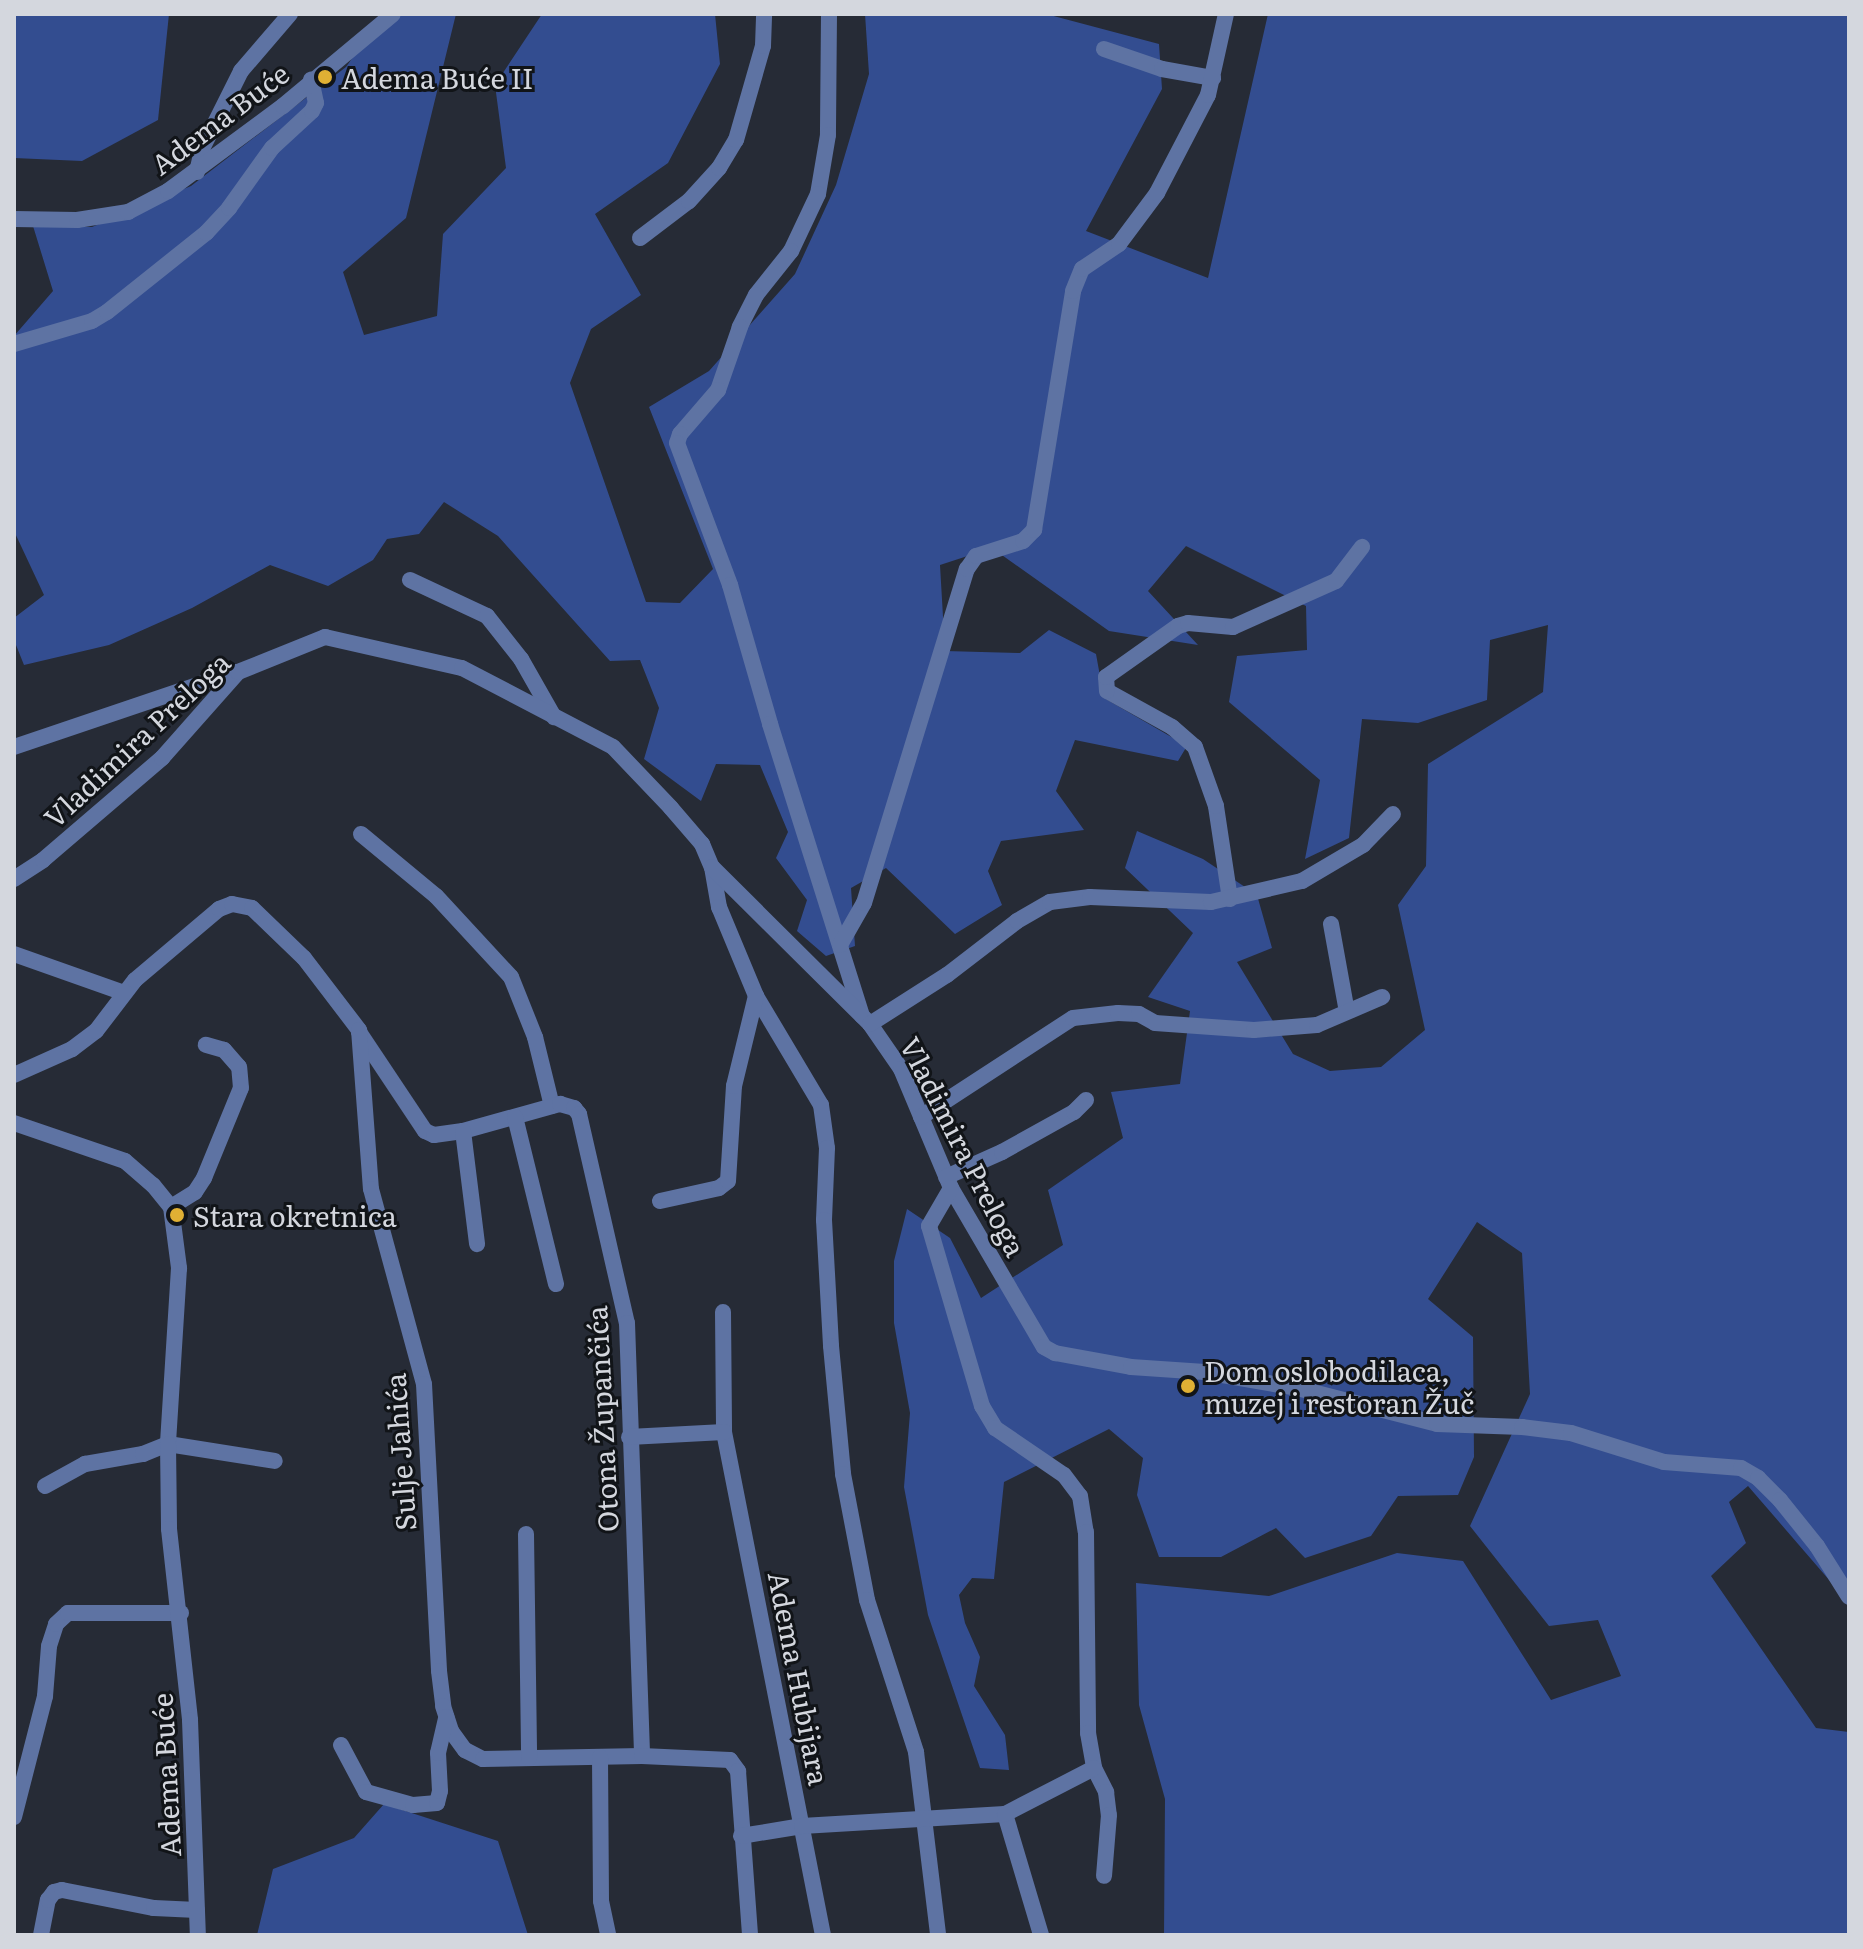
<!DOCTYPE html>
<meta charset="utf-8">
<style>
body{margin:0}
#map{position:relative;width:1863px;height:1949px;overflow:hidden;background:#262b36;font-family:Literata,serif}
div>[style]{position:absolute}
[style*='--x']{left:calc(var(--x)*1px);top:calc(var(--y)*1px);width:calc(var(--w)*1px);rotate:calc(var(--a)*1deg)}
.green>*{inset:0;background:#334d90}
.minor>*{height:16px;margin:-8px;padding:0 8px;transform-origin:8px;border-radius:8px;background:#5e73a3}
.tertiary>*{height:16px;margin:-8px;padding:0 8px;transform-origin:8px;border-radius:8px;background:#5e73a3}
.dots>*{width:22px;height:22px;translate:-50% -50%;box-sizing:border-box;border:4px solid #111418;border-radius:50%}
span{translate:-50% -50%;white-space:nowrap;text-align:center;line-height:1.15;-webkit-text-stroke:6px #111418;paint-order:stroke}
.poi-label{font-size:28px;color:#d4d7de}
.left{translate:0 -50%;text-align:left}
.street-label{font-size:28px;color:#d4d7de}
.frame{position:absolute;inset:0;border:16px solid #d4d7de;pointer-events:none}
</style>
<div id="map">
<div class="green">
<div style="clip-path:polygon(14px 14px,169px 14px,158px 120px,82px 161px,14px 158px)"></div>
<div style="clip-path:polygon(383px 14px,456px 14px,406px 218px,343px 272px,364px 335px,437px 316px,443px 234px,506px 168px,495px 85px,542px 14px,715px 14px,720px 64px,668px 163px,595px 214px,641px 295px,591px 329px,570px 383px,646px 602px,680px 603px,713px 569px,649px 407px,709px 371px,795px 274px,836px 185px,869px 74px,865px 14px,1046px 14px,1159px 44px,1162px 89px,1086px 231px,1208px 278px,1268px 14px,1849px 14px,1849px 1603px,1748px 1486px,1729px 1502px,1746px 1543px,1711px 1576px,1816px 1728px,1849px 1732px,1849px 1935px,1164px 1935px,1165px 1799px,1139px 1705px,1136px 1583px,1269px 1596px,1397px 1553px,1463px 1561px,1551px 1700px,1621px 1676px,1598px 1620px,1549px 1626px,1470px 1526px,1530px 1394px,1522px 1253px,1477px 1222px,1428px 1299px,1473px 1337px,1474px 1457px,1458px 1495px,1398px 1496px,1371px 1536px,1305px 1558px,1276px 1528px,1221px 1557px,1159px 1557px,1137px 1495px,1143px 1458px,1109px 1429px,1004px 1482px,994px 1579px,972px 1578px,959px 1595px,965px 1623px,980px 1657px,974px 1686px,1005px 1735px,1009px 1770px,980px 1768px,928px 1615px,904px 1487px,910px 1413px,894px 1323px,894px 1261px,907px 1209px,950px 1238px,981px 1298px,1063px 1245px,1048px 1190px,1123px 1138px,1111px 1092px,1180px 1084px,1190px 1011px,1148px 997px,1193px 933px,1125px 868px,1137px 831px,1203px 859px,1257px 895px,1272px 948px,1237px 962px,1293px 1054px,1330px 1071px,1381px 1067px,1425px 1030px,1398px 905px,1426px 866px,1428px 764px,1543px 692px,1548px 625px,1490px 640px,1487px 700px,1418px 723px,1362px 719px,1349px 838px,1305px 859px,1320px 780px,1229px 702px,1237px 656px,1307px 650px,1306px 606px,1186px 546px,1148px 591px,1198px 645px,1109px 631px,992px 548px,940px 565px,945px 651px,1020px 653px,1049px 630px,1096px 654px,1104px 698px,1187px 746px,1178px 761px,1075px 740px,1056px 791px,1084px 830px,1001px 841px,988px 871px,1002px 905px,955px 934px,886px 868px,851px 888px,855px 946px,826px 956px,797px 931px,807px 900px,776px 858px,788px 832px,760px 765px,716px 764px,701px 801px,644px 759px,659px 708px,640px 660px,610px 661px,498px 536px,444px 502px,419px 534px,387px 539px,373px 560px,328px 586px,270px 565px,192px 608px,109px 645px,24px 665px,14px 640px,14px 618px,44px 595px,14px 531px,14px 336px,53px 291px,33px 226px,92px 227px,191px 186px,346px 67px)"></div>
<div style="clip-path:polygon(384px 1804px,498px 1841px,528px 1935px,257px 1935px,273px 1869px,354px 1838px)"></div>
</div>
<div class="minor">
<div style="--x:829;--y:14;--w:121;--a:90.5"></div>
<div style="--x:828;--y:135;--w:60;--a:99.6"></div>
<div style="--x:818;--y:194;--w:63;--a:115.3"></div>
<div style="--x:791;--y:251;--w:56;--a:128.5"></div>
<div style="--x:756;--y:295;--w:36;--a:117"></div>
<div style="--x:740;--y:327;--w:67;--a:109.2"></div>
<div style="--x:718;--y:390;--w:58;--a:130.8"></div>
<div style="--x:680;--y:434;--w:9;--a:108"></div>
<div style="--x:677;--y:443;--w:152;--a:69.5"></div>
<div style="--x:730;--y:585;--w:145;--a:73.9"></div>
<div style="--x:770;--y:724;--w:306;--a:72.5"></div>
<div style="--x:1104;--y:49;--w:61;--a:19"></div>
<div style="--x:1162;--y:69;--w:52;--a:10"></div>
<div style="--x:197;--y:172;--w:26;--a:-77"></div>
<div style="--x:203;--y:147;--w:85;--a:-63.4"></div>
<div style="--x:241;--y:71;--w:75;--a:-49.3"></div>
<div style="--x:640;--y:238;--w:61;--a:-37.1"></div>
<div style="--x:689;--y:201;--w:45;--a:-47.7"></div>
<div style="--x:719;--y:168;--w:33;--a:-59"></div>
<div style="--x:736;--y:140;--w:98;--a:-74"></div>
<div style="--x:763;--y:46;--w:32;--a:-88"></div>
<div style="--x:14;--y:344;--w:81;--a:-16.4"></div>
<div style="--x:92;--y:321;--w:17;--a:-31"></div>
<div style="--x:107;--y:312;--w:127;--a:-38.6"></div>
<div style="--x:206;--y:233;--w:34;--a:-47"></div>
<div style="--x:229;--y:208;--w:74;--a:-54.4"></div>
<div style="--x:272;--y:148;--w:54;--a:-42.8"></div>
<div style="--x:312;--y:111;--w:9;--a:-63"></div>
<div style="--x:316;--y:103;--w:24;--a:-102"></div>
<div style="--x:410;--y:580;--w:85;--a:25.1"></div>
<div style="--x:487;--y:616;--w:55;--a:51.7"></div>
<div style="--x:521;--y:659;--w:67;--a:60.4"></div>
<div style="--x:14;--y:747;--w:234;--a:-18.7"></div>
<div style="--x:361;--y:834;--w:97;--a:39.6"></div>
<div style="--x:436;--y:896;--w:110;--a:47.2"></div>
<div style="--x:511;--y:977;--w:65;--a:68.2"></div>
<div style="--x:535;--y:1037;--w:71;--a:76.2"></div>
<div style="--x:712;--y:867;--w:41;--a:80.1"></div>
<div style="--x:719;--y:907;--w:96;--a:67.4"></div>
<div style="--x:756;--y:996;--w:127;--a:59.2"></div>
<div style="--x:821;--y:1105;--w:43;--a:82.1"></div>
<div style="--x:827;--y:1148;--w:72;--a:92.4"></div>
<div style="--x:824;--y:1220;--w:126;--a:86.8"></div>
<div style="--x:831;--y:1346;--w:129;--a:84.6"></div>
<div style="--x:843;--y:1474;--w:128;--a:79.2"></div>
<div style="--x:867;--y:1600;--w:160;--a:72.1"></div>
<div style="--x:916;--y:1752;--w:184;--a:83.1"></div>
<div style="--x:14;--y:879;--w:35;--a:-33"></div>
<div style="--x:43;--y:860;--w:157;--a:-40.6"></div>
<div style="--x:162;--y:758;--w:115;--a:-48.5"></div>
<div style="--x:238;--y:672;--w:94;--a:-21.9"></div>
<div style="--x:325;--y:637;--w:140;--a:12.8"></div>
<div style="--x:462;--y:668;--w:170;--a:27.6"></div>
<div style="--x:613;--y:747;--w:84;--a:46.4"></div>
<div style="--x:671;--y:808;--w:48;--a:49.3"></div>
<div style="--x:702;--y:844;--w:25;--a:67"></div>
<div style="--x:712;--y:867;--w:223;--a:44.8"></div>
<div style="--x:870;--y:1024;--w:55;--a:55.4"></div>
<div style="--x:901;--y:1069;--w:129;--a:67.2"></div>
<div style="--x:951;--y:1188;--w:184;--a:59.7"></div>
<div style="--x:1044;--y:1347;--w:13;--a:29"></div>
<div style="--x:1055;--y:1353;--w:77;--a:10.4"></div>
<div style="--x:1131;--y:1367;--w:74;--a:3.9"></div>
<div style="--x:1205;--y:1372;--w:93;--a:9.9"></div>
<div style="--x:1297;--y:1388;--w:145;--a:14.4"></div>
<div style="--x:1437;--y:1424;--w:85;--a:2"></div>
<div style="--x:1522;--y:1427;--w:49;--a:7"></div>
<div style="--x:1571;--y:1433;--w:97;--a:17.3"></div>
<div style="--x:1664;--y:1462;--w:77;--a:4.5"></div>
<div style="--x:1741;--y:1468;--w:20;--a:30"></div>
<div style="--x:1758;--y:1478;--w:31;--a:45"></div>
<div style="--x:1780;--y:1500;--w:59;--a:51.2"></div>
<div style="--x:1817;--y:1546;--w:60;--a:57.9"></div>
<div style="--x:1230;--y:899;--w:94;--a:-98.6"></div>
<div style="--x:1216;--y:806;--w:63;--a:-109.6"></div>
<div style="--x:1195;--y:747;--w:30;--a:-139"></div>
<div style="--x:1172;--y:727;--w:74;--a:-151"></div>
<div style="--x:1107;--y:691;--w:14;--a:-94"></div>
<div style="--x:1106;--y:677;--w:88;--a:-35.3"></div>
<div style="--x:1178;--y:626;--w:10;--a:-17"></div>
<div style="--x:1188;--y:623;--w:45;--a:5.1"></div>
<div style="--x:1233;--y:627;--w:113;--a:-24.1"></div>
<div style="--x:1336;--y:581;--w:43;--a:-52.6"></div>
<div style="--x:1331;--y:924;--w:89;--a:79.7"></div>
<div style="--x:840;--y:945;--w:48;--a:-60.3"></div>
<div style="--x:864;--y:903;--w:350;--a:-72.9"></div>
<div style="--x:967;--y:569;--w:16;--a:-55"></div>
<div style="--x:976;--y:556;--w:49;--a:-17.7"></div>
<div style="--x:1023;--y:541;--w:16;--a:-45"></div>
<div style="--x:1034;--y:530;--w:242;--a:-80.7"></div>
<div style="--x:1073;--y:291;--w:24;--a:-68"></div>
<div style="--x:1082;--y:269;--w:45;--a:-34"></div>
<div style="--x:1119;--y:244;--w:64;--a:-53.3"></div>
<div style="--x:1157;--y:193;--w:110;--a:-62.5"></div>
<div style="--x:1208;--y:95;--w:83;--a:-77.5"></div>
<div style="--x:14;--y:954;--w:117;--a:19.5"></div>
<div style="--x:870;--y:1024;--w:91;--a:-32.5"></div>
<div style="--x:947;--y:975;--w:88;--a:-37.6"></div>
<div style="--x:1017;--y:921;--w:38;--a:-30"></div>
<div style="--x:1050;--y:902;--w:40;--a:-7.1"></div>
<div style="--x:1090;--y:897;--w:121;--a:2.4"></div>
<div style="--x:1211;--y:902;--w:93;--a:-13"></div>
<div style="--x:1302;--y:881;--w:71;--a:-30.5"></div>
<div style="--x:1363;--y:845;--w:43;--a:-45.9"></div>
<div style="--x:359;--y:1032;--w:119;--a:56.3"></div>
<div style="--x:425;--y:1131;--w:10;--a:24"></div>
<div style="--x:434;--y:1135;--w:29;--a:-8"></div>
<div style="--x:463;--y:1131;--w:101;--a:-15.6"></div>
<div style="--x:560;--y:1104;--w:15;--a:16"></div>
<div style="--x:574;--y:1108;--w:8;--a:50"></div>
<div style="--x:579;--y:1114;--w:214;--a:77.1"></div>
<div style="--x:627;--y:1323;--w:433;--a:88"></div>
<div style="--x:14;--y:1075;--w:64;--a:-24.1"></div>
<div style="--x:72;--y:1049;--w:30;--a:-37"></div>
<div style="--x:96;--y:1031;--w:64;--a:-52.6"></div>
<div style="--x:135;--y:980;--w:110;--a:-40.2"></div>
<div style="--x:219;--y:909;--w:14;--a:-21"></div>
<div style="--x:232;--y:904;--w:20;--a:11"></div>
<div style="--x:252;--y:908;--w:72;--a:43.9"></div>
<div style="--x:304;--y:958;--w:91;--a:52.6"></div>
<div style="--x:359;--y:1030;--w:159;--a:85.7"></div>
<div style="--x:371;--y:1189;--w:202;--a:74.8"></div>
<div style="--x:424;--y:1384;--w:287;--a:87"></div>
<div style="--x:439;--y:1671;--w:35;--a:83"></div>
<div style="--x:443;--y:1706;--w:26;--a:72"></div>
<div style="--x:451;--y:1731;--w:24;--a:54"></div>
<div style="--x:465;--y:1750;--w:20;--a:27"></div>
<div style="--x:483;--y:1759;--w:159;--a:-1.1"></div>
<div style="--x:642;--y:1756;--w:88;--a:2.6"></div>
<div style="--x:730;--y:1760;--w:14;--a:54"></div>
<div style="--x:738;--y:1771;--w:164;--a:85.8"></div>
<div style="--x:515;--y:1117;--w:172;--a:76.2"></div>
<div style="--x:921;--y:1117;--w:181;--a:-33.1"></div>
<div style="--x:1073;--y:1018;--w:45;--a:-6.3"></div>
<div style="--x:1118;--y:1013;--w:21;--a:3"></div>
<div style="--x:1139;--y:1014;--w:18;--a:29"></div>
<div style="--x:1155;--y:1023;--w:99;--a:4"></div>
<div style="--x:1254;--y:1030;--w:63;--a:-4.5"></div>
<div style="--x:1317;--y:1025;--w:71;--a:-23.3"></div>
<div style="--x:463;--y:1131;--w:114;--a:82.9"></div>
<div style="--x:946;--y:1177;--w:61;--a:-24.1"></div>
<div style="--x:1002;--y:1152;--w:82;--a:-29.1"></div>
<div style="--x:1074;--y:1112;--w:17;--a:-45"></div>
<div style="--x:951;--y:1188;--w:44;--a:120.1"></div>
<div style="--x:929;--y:1226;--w:188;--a:73.6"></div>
<div style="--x:982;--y:1406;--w:26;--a:59"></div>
<div style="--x:995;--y:1428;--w:83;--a:34.3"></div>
<div style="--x:1064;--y:1475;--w:26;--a:53"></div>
<div style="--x:1080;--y:1496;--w:36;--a:81"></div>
<div style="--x:1086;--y:1532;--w:201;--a:89.4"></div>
<div style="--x:1088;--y:1733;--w:36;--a:80"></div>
<div style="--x:1094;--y:1768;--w:27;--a:63"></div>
<div style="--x:1106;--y:1792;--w:23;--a:83"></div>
<div style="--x:1109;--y:1815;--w:61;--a:94.7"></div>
<div style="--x:660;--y:1201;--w:60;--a:-12.4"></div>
<div style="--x:719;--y:1188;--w:11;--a:-38"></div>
<div style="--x:728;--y:1181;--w:95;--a:-86.4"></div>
<div style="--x:734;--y:1086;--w:93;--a:-76.3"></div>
<div style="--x:171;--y:1207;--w:28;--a:-32"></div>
<div style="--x:195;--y:1192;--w:17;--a:-57"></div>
<div style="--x:204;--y:1178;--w:97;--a:-67.7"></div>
<div style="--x:241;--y:1088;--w:21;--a:-95"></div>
<div style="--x:239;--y:1067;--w:23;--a:-131"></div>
<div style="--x:224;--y:1050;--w:19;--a:-164"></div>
<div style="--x:723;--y:1312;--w:120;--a:89.5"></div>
<div style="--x:724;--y:1432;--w:513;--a:78.87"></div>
<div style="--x:629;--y:1437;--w:95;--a:-3"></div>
<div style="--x:45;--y:1486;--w:46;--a:-28.8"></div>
<div style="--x:85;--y:1464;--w:59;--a:-9.8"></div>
<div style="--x:143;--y:1454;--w:27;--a:-22"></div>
<div style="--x:168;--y:1444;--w:108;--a:9"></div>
<div style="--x:526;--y:1534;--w:224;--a:89.2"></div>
<div style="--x:341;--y:1745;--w:53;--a:62"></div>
<div style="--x:366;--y:1792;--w:49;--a:15.5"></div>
<div style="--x:413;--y:1805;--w:24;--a:-5"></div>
<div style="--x:437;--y:1803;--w:12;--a:-76"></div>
<div style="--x:440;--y:1791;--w:38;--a:-93"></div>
<div style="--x:438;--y:1753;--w:37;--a:-77"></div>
<div style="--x:600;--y:1757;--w:144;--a:89.6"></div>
<div style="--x:601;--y:1901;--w:35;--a:78"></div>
<div style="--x:1005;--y:1814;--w:126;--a:73.4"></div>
<div style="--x:14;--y:1817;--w:125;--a:-75.6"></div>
<div style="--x:45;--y:1696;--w:50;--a:-85.4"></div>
<div style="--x:49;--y:1646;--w:23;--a:-72"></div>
<div style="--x:56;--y:1624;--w:16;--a:-43"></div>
<div style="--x:68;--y:1613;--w:113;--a:0"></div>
<div style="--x:741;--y:1836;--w:62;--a:-9.3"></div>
<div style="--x:802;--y:1826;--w:203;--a:-3.4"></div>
<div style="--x:1005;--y:1814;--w:100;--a:-27.3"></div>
<div style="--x:41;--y:1935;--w:36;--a:-79"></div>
<div style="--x:48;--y:1900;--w:10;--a:-53"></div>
<div style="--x:54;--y:1892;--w:8;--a:-14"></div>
<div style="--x:62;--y:1890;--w:94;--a:11.1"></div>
<div style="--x:154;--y:1908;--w:43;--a:2.7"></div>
</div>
<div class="tertiary">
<div style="--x:14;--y:219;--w:63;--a:0.9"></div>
<div style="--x:77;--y:220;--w:52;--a:-8.9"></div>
<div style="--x:128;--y:212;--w:45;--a:-27.7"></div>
<div style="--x:168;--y:191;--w:143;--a:-36.5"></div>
<div style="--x:283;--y:106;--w:143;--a:-39.9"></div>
<div style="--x:14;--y:1123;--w:117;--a:18.9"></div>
<div style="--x:125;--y:1161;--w:37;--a:41"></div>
<div style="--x:153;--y:1185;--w:28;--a:51"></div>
<div style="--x:171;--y:1207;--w:62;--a:82.5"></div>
<div style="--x:179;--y:1268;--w:176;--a:93.6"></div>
<div style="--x:168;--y:1444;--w:85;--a:89.3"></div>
<div style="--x:169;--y:1529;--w:192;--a:83.7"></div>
<div style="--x:190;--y:1720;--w:215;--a:87.9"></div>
</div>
<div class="dots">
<div style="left:325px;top:77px;background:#e0b034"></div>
<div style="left:177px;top:1215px;background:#e0b034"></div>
<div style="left:1188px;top:1386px;background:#e0b034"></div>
</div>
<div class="poi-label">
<span class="left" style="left:341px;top:77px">Adema Buće II</span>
<span class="left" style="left:193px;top:1215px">Stara okretnica</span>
<span class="left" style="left:1204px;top:1386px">Dom oslobodilaca,<br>muzej i restoran Žuč</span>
</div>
<div class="street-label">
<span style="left:219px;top:118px;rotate:-37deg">Adema Buće</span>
<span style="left:136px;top:739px;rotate:-43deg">Vladimira Preloga</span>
<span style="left:964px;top:1146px;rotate:63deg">Vladimira Preloga</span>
<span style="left:601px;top:1419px;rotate:-93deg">Otona Župančića</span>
<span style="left:399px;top:1452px;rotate:-94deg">Sulje Jahića</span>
<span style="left:800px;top:1678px;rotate:79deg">Adema Hubijara</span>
<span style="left:165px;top:1775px;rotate:-93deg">Adema Buće</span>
</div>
<div class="frame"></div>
</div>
